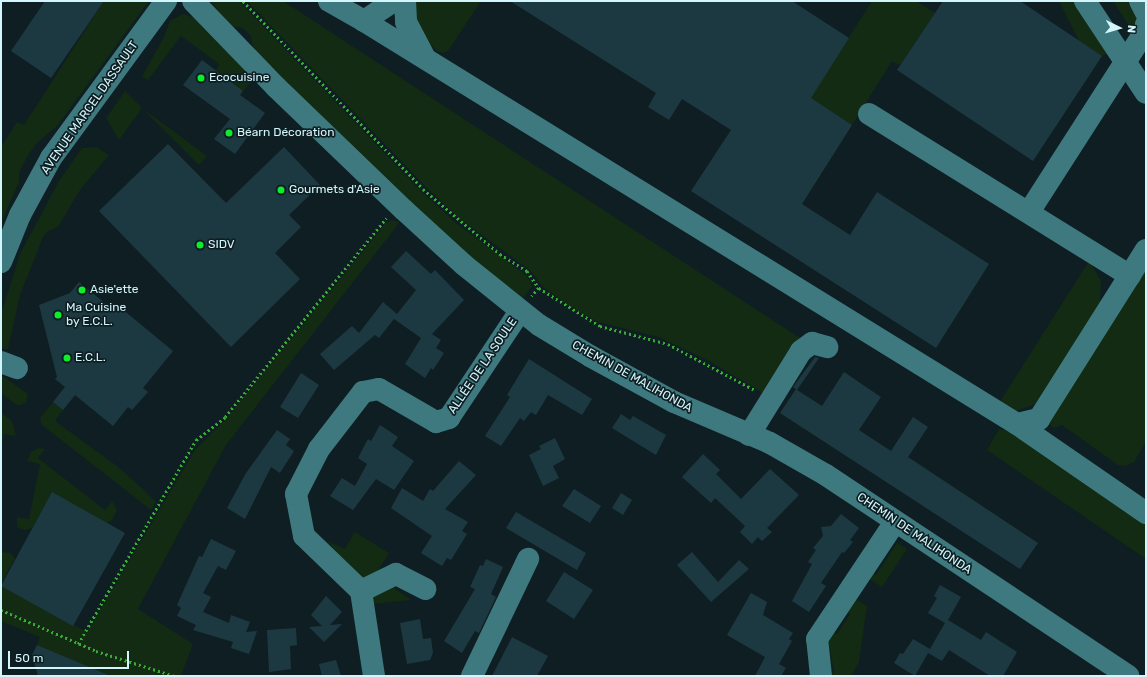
<!DOCTYPE html>
<meta charset="utf-8">
<style>
body{margin:0}
#map{position:relative;width:1147px;height:677px;overflow:hidden;background:#0f1e22;font-family:Rubik,sans-serif}
div>[style]{position:absolute}
[style*='--x']{left:calc(var(--x)*1px);top:calc(var(--y)*1px);width:calc(var(--w)*1px);rotate:calc(var(--a)*1deg)}
.green>*{inset:0;background:#122b12}
.building>*{inset:0;background:#1c3942}
.path>*{height:2.5px;margin-top:-1.25px;transform-origin:0;background:repeating-linear-gradient(90deg,#38ad36 0 2px,transparent 0 5px)}
.minor>*{height:22px;margin:-11px;padding:0 11px;transform-origin:11px;border-radius:11px;background:#3d797e}
.dots>*{width:11px;height:11px;translate:-50% -50%;box-sizing:border-box;border:2px solid #0f1e22;border-radius:50%}
span{translate:-50% -50%;white-space:nowrap;text-align:center;line-height:1.15;-webkit-text-stroke:3.5px #0f1e22;paint-order:stroke}
.poi-label{font-size:12px;color:#d2f6fc}
.left{translate:0 -50%;text-align:left}
.street-label{font-size:12px;color:#d2f6fc}
.frame{position:absolute;inset:0;border:2px solid #d2f6fc;pointer-events:none}
.north{position:absolute;left:1099px;top:8px;width:40px;height:40px;-webkit-text-stroke:3px #0f1e22;paint-order:stroke;rotate:95deg;font-size:11px;font-weight:700;line-height:16px;text-align:center;color:#d2f6fc}
.north::after{content:'';display:block;margin:auto;width:14px;height:18px;background:#d2f6fc;clip-path:polygon(50% 0,100% 100%,50% 72%,0 100%)}
.scale{position:absolute;left:8px;top:651px;width:121px;height:18px;box-sizing:border-box;border:2px solid #d2f6fc;border-top:0;padding-left:5px;font-size:12px;line-height:14px;white-space:nowrap;color:#d2f6fc;-webkit-text-stroke:3px #0f1e22;paint-order:stroke}
</style>
<div id="map">
<div class="green">
<div style="clip-path:polygon(104px 1px,149px 1px,57px 126px,38px 142px,28px 155px,19px 173px,19px 182px,1px 223px,1px 147px,17px 122px,24px 125px)"></div>
<div style="clip-path:polygon(211px 1px,239px 1px,421px 191px,457px 224px,527px 276px,532px 286px,522px 299px,449px 240px,253px 50px,251px 36px,243px 28px,230px 26px)"></div>
<div style="clip-path:polygon(247px 1px,283px 1px,800px 338px,766px 395px,711px 362px,659px 337px,598px 322px,572px 308px,542px 286px,531px 271px,460px 219px,425px 186px)"></div>
<div style="clip-path:polygon(411px 1px,481px 1px,448px 51px,442px 53px,436px 50px,416px 30px)"></div>
<div style="clip-path:polygon(872px 1px,916px 1px,935px 13px,900px 65px,892px 61px,852px 125px,810px 98px)"></div>
<div style="clip-path:polygon(1059px 1px,1075px 1px,1109px 53px,1102px 56px,1079px 41px)"></div>
<div style="clip-path:polygon(1113px 1px,1132px 1px,1141px 26px,1132px 31px)"></div>
<div style="clip-path:polygon(183px 14px,195px 18px,255px 77px,243px 91px,216px 70px,219px 64px,181px 36px,148px 80px,142px 76px,164px 37px,170px 21px)"></div>
<div style="clip-path:polygon(125px 91px,142px 108px,207px 156px,199px 165px,142px 108px,119px 140px,106px 118px)"></div>
<div style="clip-path:polygon(96px 147px,109px 155px,80px 190px,58px 227px,48px 231px,43px 237px,20px 295px,8px 349px,4px 349px,1px 347px,1px 314px,20px 254px,59px 181px,82px 148px)"></div>
<div style="clip-path:polygon(393px 220px,400px 222px,226px 445px,138px 609px,193px 644px,181px 676px,111px 676px,37px 645px,40px 637px,1px 621px,1px 586px,87px 632px,195px 450px,223px 422px,386px 223px)"></div>
<div style="clip-path:polygon(1089px 261px,1101px 281px,1100px 303px,1035px 404px,1016px 411px,999px 403px)"></div>
<div style="clip-path:polygon(1146px 266px,1146px 441px,1134px 462px,1125px 466px,1118px 465px,1062px 425px,1054px 428px,1046px 420px)"></div>
<div style="clip-path:polygon(1px 375px,28px 394px,26px 403px,18px 406px,1px 393px)"></div>
<div style="clip-path:polygon(53px 402px,63px 410px,55px 421px,117px 466px,142px 488px,156px 502px,151px 510px,42px 425px,40px 418px)"></div>
<div style="clip-path:polygon(1px 413px,12px 421px,16px 436px,4px 434px,1px 449px)"></div>
<div style="clip-path:polygon(999px 429px,1027px 435px,1146px 523px,1146px 559px,987px 450px)"></div>
<div style="clip-path:polygon(39px 448px,45px 449px,38px 458px,105px 510px,112px 501px,117px 510px,112px 520px,107px 523px,52px 493px,32px 528px,25px 530px,17px 527px,17px 517px,29px 519px,40px 464px,27px 461px,31px 452px)"></div>
<div style="clip-path:polygon(355px 532px,389px 553px,375px 575px,361px 581px,327px 541px,345px 549px)"></div>
<div style="clip-path:polygon(897px 543px,907px 549px,882px 587px,868px 578px,872px 572px,876px 575px)"></div>
<div style="clip-path:polygon(1px 552px,10px 553px,15px 558px,1px 584px)"></div>
<div style="clip-path:polygon(393px 587px,411px 600px,371px 604px,370px 590px)"></div>
<div style="clip-path:polygon(854px 598px,867px 606px,859px 662px,851px 676px,831px 676px,834px 671px,828px 640px,833px 632px,837px 634px,850px 614px,845px 611px)"></div>
</div>
<div class="building">
<div style="clip-path:polygon(45px 1px,104px 1px,51px 78px,11px 51px)"></div>
<div style="clip-path:polygon(510px 1px,792px 1px,849px 38px,811px 98px,852px 125px,802px 204px,850px 235px,877px 192px,989px 264px,936px 348px,691px 191px,731px 130px,682px 99px,669px 120px,648px 107px,656px 93px)"></div>
<div style="clip-path:polygon(943px 1px,1020px 1px,1102px 56px,1033px 161px,897px 70px)"></div>
<div style="clip-path:polygon(202px 60px,243px 91px,240px 95px,265px 113px,235px 154px,214px 139px,230px 119px,183px 85px)"></div>
<div style="clip-path:polygon(168px 144px,226px 203px,284px 147px,320px 185px,289px 215px,301px 227px,275px 253px,300px 279px,231px 347px,99px 211px)"></div>
<div style="clip-path:polygon(406px 251px,431px 274px,435px 270px,464px 300px,432px 334px,441px 340px,436px 348px,444px 353px,433px 370px,431px 368px,425px 378px,405px 364px,421px 338px,394px 319px,379px 338px,375px 335px,334px 370px,320px 354px,352px 326px,359px 333px,383px 302px,397px 314px,416px 290px,391px 267px)"></div>
<div style="clip-path:polygon(79px 282px,112px 309px,116px 304px,173px 351px,143px 388px,148px 392px,132px 410px,128px 407px,113px 426px,75px 395px,63px 410px,53px 402px,65px 387px,55px 379px,57px 377px,39px 305px,70px 293px)"></div>
<div style="clip-path:polygon(815px 357px,819px 358px,797px 390px,822px 406px,844px 372px,869px 389px,881px 397px,859px 430px,891px 451px,913px 417px,928px 427px,908px 457px,1038px 543px,1020px 569px,780px 413px,796px 389px,793px 387px)"></div>
<div style="clip-path:polygon(529px 359px,592px 399px,582px 415px,548px 395px,536px 415px,531px 412px,524px 421px,520px 418px,501px 446px,485px 436px,510px 397px,507px 395px)"></div>
<div style="clip-path:polygon(301px 373px,319px 385px,298px 418px,280px 407px)"></div>
<div style="clip-path:polygon(621px 414px,630px 420px,633px 416px,666px 435px,656px 455px,612px 428px)"></div>
<div style="clip-path:polygon(380px 425px,398px 437px,392px 446px,414px 461px,394px 490px,376px 479px,353px 510px,330px 496px,342px 478px,355px 486px,367px 464px,358px 458px,368px 439px,371px 441px)"></div>
<div style="clip-path:polygon(277px 430px,290px 439px,286px 445px,294px 451px,280px 473px,271px 467px,245px 519px,227px 508px,246px 473px)"></div>
<div style="clip-path:polygon(555px 438px,565px 459px,553px 466px,559px 478px,543px 486px,529px 455px,541px 449px,539px 446px)"></div>
<div style="clip-path:polygon(703px 454px,720px 470px,716px 474px,741px 499px,770px 469px,799px 495px,767px 528px,772px 532px,762px 541px,758px 537px,752px 544px,740px 532px,745px 526px,715px 498px,711px 503px,682px 477px)"></div>
<div style="clip-path:polygon(459px 461px,476px 475px,445px 509px,468px 522px,462px 531px,467px 534px,451px 560px,447px 558px,442px 566px,421px 553px,432px 536px,391px 508px,402px 488px,423px 501px,430px 489px,433px 491px)"></div>
<div style="clip-path:polygon(574px 489px,601px 506px,590px 523px,562px 506px)"></div>
<div style="clip-path:polygon(52px 492px,125px 533px,73px 626px,1px 586px)"></div>
<div style="clip-path:polygon(621px 493px,632px 500px,623px 515px,612px 508px)"></div>
<div style="clip-path:polygon(516px 512px,586px 553px,577px 570px,506px 528px)"></div>
<div style="clip-path:polygon(841px 514px,859px 528px,850px 540px,853px 542px,844px 553px,842px 552px,821px 583px,826px 586px,809px 612px,792px 601px,812px 564px,808px 562px,816px 550px,813px 548px,823px 536px,821px 527px,831px 526px)"></div>
<div style="clip-path:polygon(211px 539px,236px 551px,226px 570px,218px 566px,203px 593px,211px 597px,203px 612px,229px 623px,231px 615px,250px 622px,246px 632px,257px 631px,249px 654px,231px 648px,233px 642px,193px 630px,196px 625px,177px 616px,181px 608px,177px 605px,199px 556px,202px 557px)"></div>
<div style="clip-path:polygon(692px 552px,718px 582px,739px 560px,749px 569px,711px 602px,677px 565px)"></div>
<div style="clip-path:polygon(486px 559px,503px 567px,491px 594px,496px 597px,479px 633px,475px 631px,462px 653px,444px 641px,475px 589px,470px 587px,480px 565px,483px 566px)"></div>
<div style="clip-path:polygon(564px 572px,593px 590px,574px 619px,546px 601px)"></div>
<div style="clip-path:polygon(940px 585px,961px 597px,948px 620px,981px 640px,986px 632px,1017px 652px,1003px 676px,990px 676px,949px 650px,942px 661px,928px 653px,915px 676px,894px 663px,900px 653px,903px 654px,913px 639px,930px 649px,938px 635px,945px 623px,928px 613px,937px 598px,934px 596px)"></div>
<div style="clip-path:polygon(751px 593px,767px 602px,763px 615px,793px 633px,789px 639px,792px 641px,779px 664px,786px 668px,781px 676px,755px 676px,765px 657px,727px 635px)"></div>
<div style="clip-path:polygon(326px 596px,342px 612px,330px 625px,342px 624px,324px 642px,309px 627px,322px 626px,311px 615px)"></div>
<div style="clip-path:polygon(420px 619px,423px 639px,431px 638px,433px 653px,430px 660px,407px 664px,400px 623px)"></div>
<div style="clip-path:polygon(296px 628px,297px 645px,290px 646px,291px 669px,269px 672px,267px 630px)"></div>
<div style="clip-path:polygon(512px 637px,548px 656px,537px 676px,492px 676px)"></div>
<div style="clip-path:polygon(37px 645px,111px 676px,38px 676px,32px 655px)"></div>
<div style="clip-path:polygon(336px 660px,341px 676px,322px 676px,319px 664px)"></div>
</div>
<div class="path">
<div style="--x:243;--y:1;--w:260;--a:46.2"></div>
<div style="--x:423;--y:189;--w:101;--a:40.2"></div>
<div style="--x:500;--y:254;--w:32;--a:32"></div>
<div style="--x:527;--y:271;--w:21;--a:55"></div>
<div style="--x:539;--y:288;--w:11;--a:131"></div>
<div style="--x:539;--y:288;--w:72;--a:31.9"></div>
<div style="--x:600;--y:326;--w:70;--a:14.8"></div>
<div style="--x:668;--y:344;--w:98;--a:27.9"></div>
<div style="--x:1;--y:610;--w:103;--a:23.3"></div>
<div style="--x:96;--y:651;--w:83;--a:17.6"></div>
<div style="--x:78;--y:644;--w:236;--a:-60"></div>
<div style="--x:196;--y:440;--w:37;--a:-38"></div>
<div style="--x:225;--y:417;--w:256;--a:-51"></div>
</div>
<div class="minor">
<div style="--x:193;--y:1;--w:120;--a:46"></div>
<div style="--x:276;--y:87;--w:178;--a:43.9"></div>
<div style="--x:404;--y:210;--w:81;--a:42.5"></div>
<div style="--x:464;--y:265;--w:96;--a:38.7"></div>
<div style="--x:539;--y:325;--w:60;--a:31.3"></div>
<div style="--x:590;--y:356;--w:96;--a:28.7"></div>
<div style="--x:674;--y:402;--w:104;--a:23.1"></div>
<div style="--x:770;--y:443;--w:64;--a:29.7"></div>
<div style="--x:826;--y:475;--w:363;--a:33.6"></div>
<div style="--x:329;--y:1;--w:40;--a:29.7"></div>
<div style="--x:364;--y:21;--w:36;--a:-34"></div>
<div style="--x:405;--y:1;--w:21;--a:87"></div>
<div style="--x:406;--y:22;--w:41;--a:62.2"></div>
<div style="--x:1085;--y:1;--w:110;--a:56.5"></div>
<div style="--x:1140;--y:1;--w:13;--a:63"></div>
<div style="--x:364;--y:21;--w:767;--a:31.68"></div>
<div style="--x:1017;--y:424;--w:23;--a:-13"></div>
<div style="--x:1039;--y:419;--w:200;--a:-57.7"></div>
<div style="--x:869;--y:114;--w:307;--a:31.8"></div>
<div style="--x:1029;--y:212;--w:213;--a:-57.3"></div>
<div style="--x:1144;--y:33;--w:9;--a:-77"></div>
<div style="--x:1;--y:262;--w:51;--a:-68"></div>
<div style="--x:20;--y:215;--w:65;--a:-61.5"></div>
<div style="--x:51;--y:158;--w:195;--a:-53.8"></div>
<div style="--x:1;--y:362;--w:17;--a:21"></div>
<div style="--x:1017;--y:424;--w:157;--a:34.6"></div>
<div style="--x:749;--y:435;--w:99;--a:-58.2"></div>
<div style="--x:801;--y:351;--w:14;--a:-36"></div>
<div style="--x:812;--y:343;--w:16;--a:15"></div>
<div style="--x:361;--y:591;--w:39;--a:-26"></div>
<div style="--x:396;--y:574;--w:33;--a:27"></div>
<div style="--x:374;--y:676;--w:86;--a:-98.7"></div>
<div style="--x:361;--y:591;--w:79;--a:-136"></div>
<div style="--x:304;--y:536;--w:43;--a:-100.8"></div>
<div style="--x:296;--y:494;--w:51;--a:-62.9"></div>
<div style="--x:319;--y:449;--w:72;--a:-52.3"></div>
<div style="--x:363;--y:392;--w:16;--a:-11"></div>
<div style="--x:379;--y:389;--w:66;--a:30.1"></div>
<div style="--x:436;--y:422;--w:14;--a:-17"></div>
<div style="--x:449;--y:418;--w:128;--a:-56.4"></div>
<div style="--x:472;--y:676;--w:130;--a:-64.4"></div>
<div style="--x:821;--y:676;--w:37;--a:-96"></div>
<div style="--x:817;--y:639;--w:141;--a:-56.3"></div>
</div>
<div class="dots">
<div style="left:201px;top:78px;background:#0eed2c"></div>
<div style="left:229px;top:133px;background:#0eed2c"></div>
<div style="left:281px;top:190px;background:#0eed2c"></div>
<div style="left:200px;top:245px;background:#0eed2c"></div>
<div style="left:82px;top:290px;background:#0eed2c"></div>
<div style="left:58px;top:315px;background:#0eed2c"></div>
<div style="left:67px;top:358px;background:#0eed2c"></div>
</div>
<div class="poi-label">
<span class="left" style="left:209px;top:78px">Ecocuisine</span>
<span class="left" style="left:237px;top:133px">Béarn Décoration</span>
<span class="left" style="left:289px;top:190px">Gourmets d'Asie</span>
<span class="left" style="left:208px;top:245px">SIDV</span>
<span class="left" style="left:90px;top:290px">Asie'ette</span>
<span class="left" style="left:66px;top:315px">Ma Cuisine<br>by E.C.L.</span>
<span class="left" style="left:75px;top:358px">E.C.L.</span>
</div>
<div class="street-label">
<span style="left:90px;top:108px;rotate:-55deg">AVENUE MARCEL DASSAULT</span>
<span style="left:483px;top:366px;rotate:-56deg">ALLÉE DE LA SOULE</span>
<span style="left:632px;top:377px;rotate:29deg">CHEMIN DE MALIHONDA</span>
<span style="left:914px;top:534px;rotate:34deg">CHEMIN DE MALIHONDA</span>
</div>
<div class="frame"></div>
<div class="north">N</div>
<div class="scale">50 m</div>
</div>
